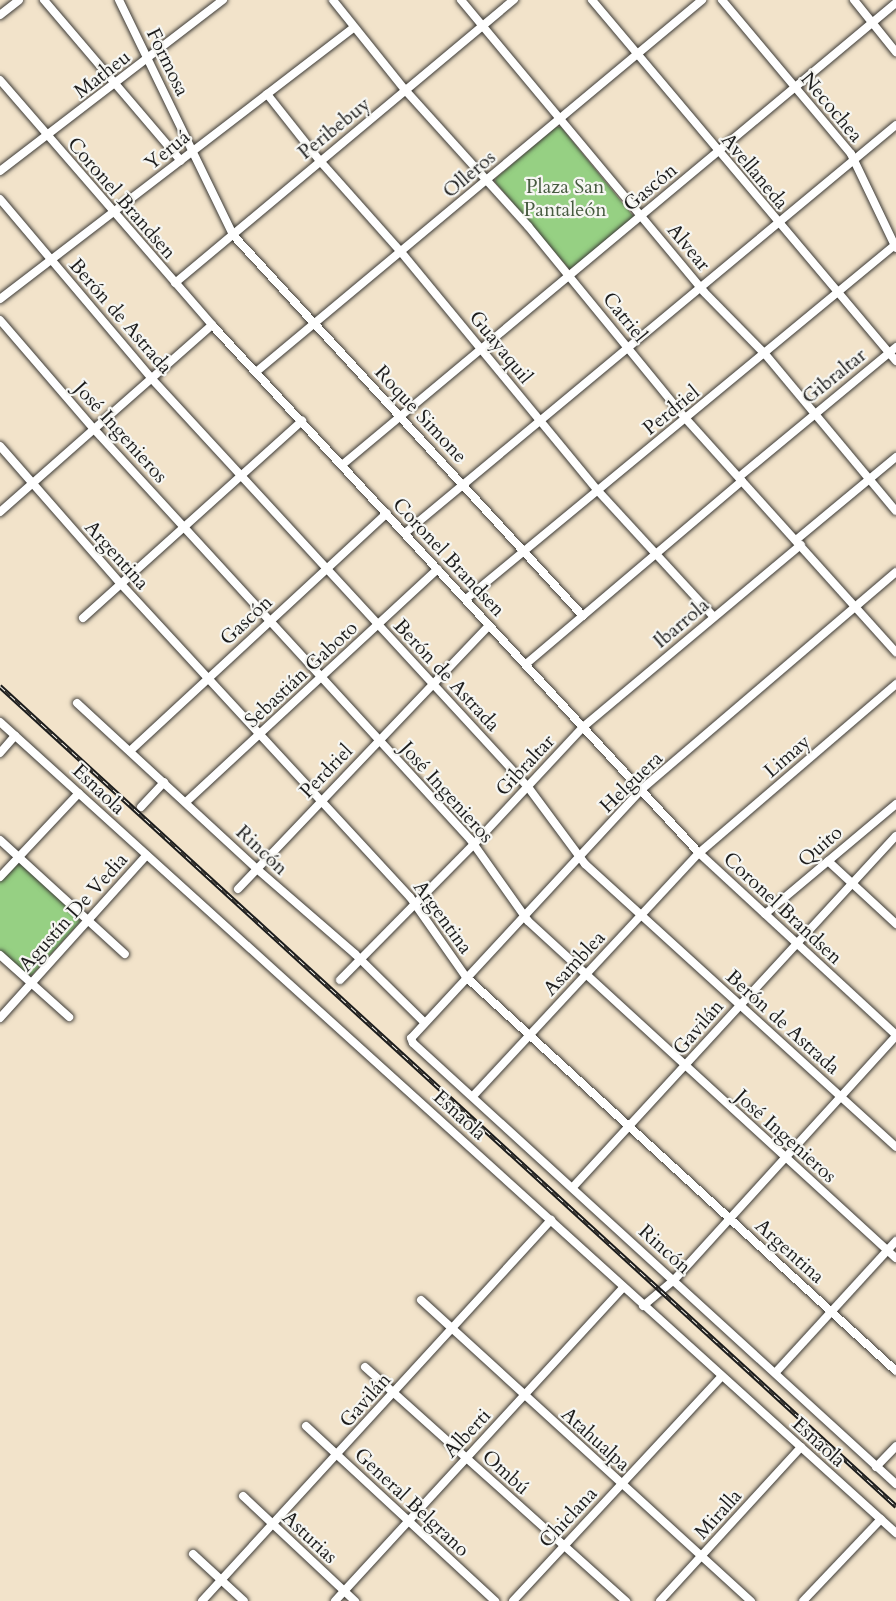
<!DOCTYPE html>
<meta charset="utf-8">
<style>
body{margin:0}
#map{position:relative;width:896px;height:1601px;overflow:hidden;background:#f2e3ca;font-family:Cardo,serif}
div>[style]{position:absolute}
[style*='--x']{left:calc(var(--x)*1px);top:calc(var(--y)*1px);width:calc(var(--w)*1px);rotate:calc(var(--a)*1deg)}
.green>*{inset:0;background:#96d083}
.roads{filter:drop-shadow(0 0 2px #3c3a36) drop-shadow(0 0 2px #3c3a36)}
.minor>*{height:8px;margin:-4px;padding:0 4px;transform-origin:4px;border-radius:4px;background:#fff}
.rail>*{height:4.5px;margin-top:-2.25px;transform-origin:0;background:repeating-linear-gradient(90deg,#f6f6f2 0 7px,#1c1c1c 0 14px);box-sizing:border-box;border-block:2px solid #1c1c1c}
span{translate:-50% -50%;white-space:nowrap;text-align:center;line-height:1.15;-webkit-text-stroke:4.5px #f6f6f2;paint-order:stroke}
.street-label{font-size:20px;color:#1c1c1c}
.park-label{font-size:20px;color:#475b40}
</style>
<div id="map">
<div class="green">
<div style="clip-path:polygon(556px 127px,561px 127px,634px 217px,570px 270px,495px 182px,496px 178px)"></div>
<div style="clip-path:polygon(19px 861px,79px 916px,80px 922px,32px 975px,28px 976px,0 951px,0 877px)"></div>
</div>
<div class="roads">
<div class="minor">
<div style="--x:44;--y:0;--w:211;--a:49.6"></div>
<div style="--x:119;--y:0;--w:261;--a:64.1"></div>
<div style="--x:233;--y:235;--w:517;--a:47.43"></div>
<div style="--x:333;--y:0;--w:117;--a:51.3"></div>
<div style="--x:406;--y:91;--w:182;--a:47.9"></div>
<div style="--x:528;--y:226;--w:249;--a:50.7"></div>
<div style="--x:686;--y:419;--w:314;--a:48"></div>
<div style="--x:461;--y:0;--w:380;--a:50.2"></div>
<div style="--x:704;--y:292;--w:87;--a:45.5"></div>
<div style="--x:765;--y:354;--w:204;--a:50.2"></div>
<div style="--x:592;--y:0;--w:472;--a:49.9"></div>
<div style="--x:722;--y:0;--w:201;--a:50"></div>
<div style="--x:851;--y:154;--w:104;--a:64.4"></div>
<div style="--x:854;--y:0;--w:67;--a:51.1"></div>
<div style="--x:0;--y:15;--w:24;--a:-38"></div>
<div style="--x:0;--y:80;--w:324;--a:49.1"></div>
<div style="--x:212;--y:325;--w:718;--a:47.31"></div>
<div style="--x:699;--y:853;--w:268;--a:42.7"></div>
<div style="--x:267;--y:94;--w:85;--a:51.7"></div>
<div style="--x:320;--y:161;--w:122;--a:48.3"></div>
<div style="--x:401;--y:252;--w:310;--a:50.5"></div>
<div style="--x:598;--y:491;--w:171;--a:47.4"></div>
<div style="--x:0;--y:171;--w:281;--a:-37.5"></div>
<div style="--x:0;--y:199;--w:236;--a:49.8"></div>
<div style="--x:152;--y:379;--w:555;--a:47.34"></div>
<div style="--x:528;--y:787;--w:96;--a:53.5"></div>
<div style="--x:585;--y:864;--w:420;--a:42.3"></div>
<div style="--x:175;--y:283;--w:442;--a:-39.9"></div>
<div style="--x:0;--y:299;--w:446;--a:-37.5"></div>
<div style="--x:0;--y:320;--w:143;--a:49.3"></div>
<div style="--x:93;--y:428;--w:558;--a:47.47"></div>
<div style="--x:470;--y:839;--w:100;--a:54.7"></div>
<div style="--x:528;--y:921;--w:499;--a:42.5"></div>
<div style="--x:256;--y:372;--w:581;--a:-39.83"></div>
<div style="--x:0;--y:446;--w:184;--a:48.8"></div>
<div style="--x:121;--y:584;--w:426;--a:47.3"></div>
<div style="--x:410;--y:897;--w:98;--a:55"></div>
<div style="--x:466;--y:977;--w:583;--a:42.5"></div>
<div style="--x:342;--y:465;--w:721;--a:-39.83"></div>
<div style="--x:739;--y:477;--w:204;--a:-39.6"></div>
<div style="--x:0;--y:512;--w:283;--a:-41.4"></div>
<div style="--x:405;--y:533;--w:638;--a:-39.73"></div>
<div style="--x:796;--y:540;--w:130;--a:-39.7"></div>
<div style="--x:896;--y:572;--w:335;--a:139.5"></div>
<div style="--x:641;--y:790;--w:338;--a:132.8"></div>
<div style="--x:411;--y:1038;--w:5;--a:68"></div>
<div style="--x:413;--y:1043;--w:654;--a:42.4"></div>
<div style="--x:466;--y:599;--w:558;--a:-39.54"></div>
<div style="--x:83;--y:618;--w:295;--a:-42"></div>
<div style="--x:526;--y:664;--w:283;--a:-40.3"></div>
<div style="--x:77;--y:703;--w:245;--a:42.7"></div>
<div style="--x:257;--y:869;--w:130;--a:40.9"></div>
<div style="--x:355;--y:954;--w:97;--a:44.6"></div>
<div style="--x:0;--y:722;--w:1209;--a:42.15"></div>
<div style="--x:130;--y:751;--w:350;--a:-42.8"></div>
<div style="--x:0;--y:753;--w:23;--a:-49"></div>
<div style="--x:186;--y:802;--w:343;--a:-42.8"></div>
<div style="--x:141;--y:807;--w:34;--a:-47"></div>
<div style="--x:0;--y:840;--w:169;--a:42.4"></div>
<div style="--x:828;--y:861;--w:93;--a:42.8"></div>
<div style="--x:0;--y:877;--w:115;--a:-46.8"></div>
<div style="--x:238;--y:889;--w:364;--a:-46.4"></div>
<div style="--x:765;--y:914;--w:171;--a:-40"></div>
<div style="--x:0;--y:955;--w:93;--a:41.9"></div>
<div style="--x:340;--y:980;--w:191;--a:-45.4"></div>
<div style="--x:474;--y:844;--w:160;--a:-47"></div>
<div style="--x:583;--y:727;--w:284;--a:-39.9"></div>
<div style="--x:0;--y:1018;--w:219;--a:-48"></div>
<div style="--x:473;--y:1096;--w:332;--a:-47.1"></div>
<div style="--x:699;--y:853;--w:260;--a:-40.6"></div>
<div style="--x:573;--y:1187;--w:477;--a:-47.4"></div>
<div style="--x:421;--y:1300;--w:447;--a:42.4"></div>
<div style="--x:643;--y:1306;--w:40;--a:-40"></div>
<div style="--x:674;--y:1280;--w:330;--a:-47.7"></div>
<div style="--x:365;--y:1367;--w:351;--a:41.9"></div>
<div style="--x:776;--y:1372;--w:178;--a:-47.5"></div>
<div style="--x:306;--y:1426;--w:258;--a:42.8"></div>
<div style="--x:876;--y:1467;--w:29;--a:-46"></div>
<div style="--x:243;--y:1496;--w:154;--a:43.2"></div>
<div style="--x:193;--y:1554;--w:69;--a:42.7"></div>
<div style="--x:202;--y:1601;--w:517;--a:-47.51"></div>
<div style="--x:335;--y:1601;--w:425;--a:-47.4"></div>
<div style="--x:513;--y:1601;--w:306;--a:-47.1"></div>
<div style="--x:660;--y:1601;--w:209;--a:-47.5"></div>
<div style="--x:803;--y:1601;--w:113;--a:-46.4"></div>
</div>
</div>
<div class="rail">
<div style="--x:0;--y:686;--w:1215;--a:42.46"></div>
</div>
<div class="street-label">
<span style="left:168px;top:62px;rotate:64deg">Formosa</span>
<span style="left:102px;top:74px;rotate:-38deg">Matheu</span>
<span style="left:832px;top:107px;rotate:50deg">Necochea</span>
<span style="left:334px;top:128px;rotate:-39deg">Peribebuy</span>
<span style="left:167px;top:150px;rotate:-39deg">Yeruá</span>
<span style="left:755px;top:171px;rotate:50deg">Avellaneda</span>
<span style="left:469px;top:174px;rotate:-40deg">Olleros</span>
<span style="left:650px;top:187px;rotate:-40deg">Gascón</span>
<span style="left:122px;top:198px;rotate:49deg">Coronel Brandsen</span>
<span style="left:689px;top:247px;rotate:50deg">Alvear</span>
<span style="left:121px;top:316px;rotate:49deg">Berón de Astrada</span>
<span style="left:625px;top:317px;rotate:51deg">Catriel</span>
<span style="left:501px;top:347px;rotate:51deg">Guayaquil</span>
<span style="left:834px;top:376px;rotate:-39deg">Gibraltar</span>
<span style="left:671px;top:410px;rotate:-39deg">Perdriel</span>
<span style="left:421px;top:414px;rotate:47deg">Roque Simone</span>
<span style="left:121px;top:432px;rotate:48deg">José Ingenieros</span>
<span style="left:117px;top:555px;rotate:48deg">Argentina</span>
<span style="left:449px;top:557px;rotate:47deg">Coronel Brandsen</span>
<span style="left:246px;top:620px;rotate:-43deg">Gascón</span>
<span style="left:681px;top:623px;rotate:-40deg">Ibarrola</span>
<span style="left:301px;top:674px;rotate:-43deg">Sebastián Gaboto</span>
<span style="left:447px;top:675px;rotate:47deg">Berón de Astrada</span>
<span style="left:787px;top:756px;rotate:-41deg">Limay</span>
<span style="left:525px;top:765px;rotate:-47deg">Gibraltar</span>
<span style="left:326px;top:771px;rotate:-46deg">Perdriel</span>
<span style="left:631px;top:782px;rotate:-44deg">Helguera</span>
<span style="left:99px;top:789px;rotate:43deg">Esnaola</span>
<span style="left:447px;top:792px;rotate:48deg">José Ingenieros</span>
<span style="left:820px;top:846px;rotate:-41deg">Quito</span>
<span style="left:262px;top:850px;rotate:43deg">Rincón</span>
<span style="left:783px;top:908px;rotate:43deg">Coronel Brandsen</span>
<span style="left:73px;top:912px;rotate:-48deg">Agustín De Vedia</span>
<span style="left:443px;top:917px;rotate:54deg">Argentina</span>
<span style="left:574px;top:963px;rotate:-47deg">Asamblea</span>
<span style="left:783px;top:1022px;rotate:42deg">Berón de Astrada</span>
<span style="left:698px;top:1027px;rotate:-49deg">Gavilán</span>
<span style="left:460px;top:1115px;rotate:42deg">Esnaola</span>
<span style="left:786px;top:1136px;rotate:42deg">José Ingenieros</span>
<span style="left:665px;top:1249px;rotate:42deg">Rincón</span>
<span style="left:790px;top:1251px;rotate:42deg">Argentina</span>
<span style="left:365px;top:1400px;rotate:-48deg">Gavilán</span>
<span style="left:467px;top:1433px;rotate:-47deg">Alberti</span>
<span style="left:596px;top:1439px;rotate:42deg">Atahualpa</span>
<span style="left:819px;top:1442px;rotate:42deg">Esnaola</span>
<span style="left:506px;top:1472px;rotate:42deg">Ombú</span>
<span style="left:412px;top:1502px;rotate:43deg">General Belgrano</span>
<span style="left:718px;top:1514px;rotate:-48deg">Miralla</span>
<span style="left:568px;top:1517px;rotate:-47deg">Chiclana</span>
<span style="left:310px;top:1537px;rotate:43deg">Asturias</span>
</div>
<div class="park-label">
<span style="left:565px;top:198px">Plaza San<br>Pantaleón</span>
</div>
</div>
